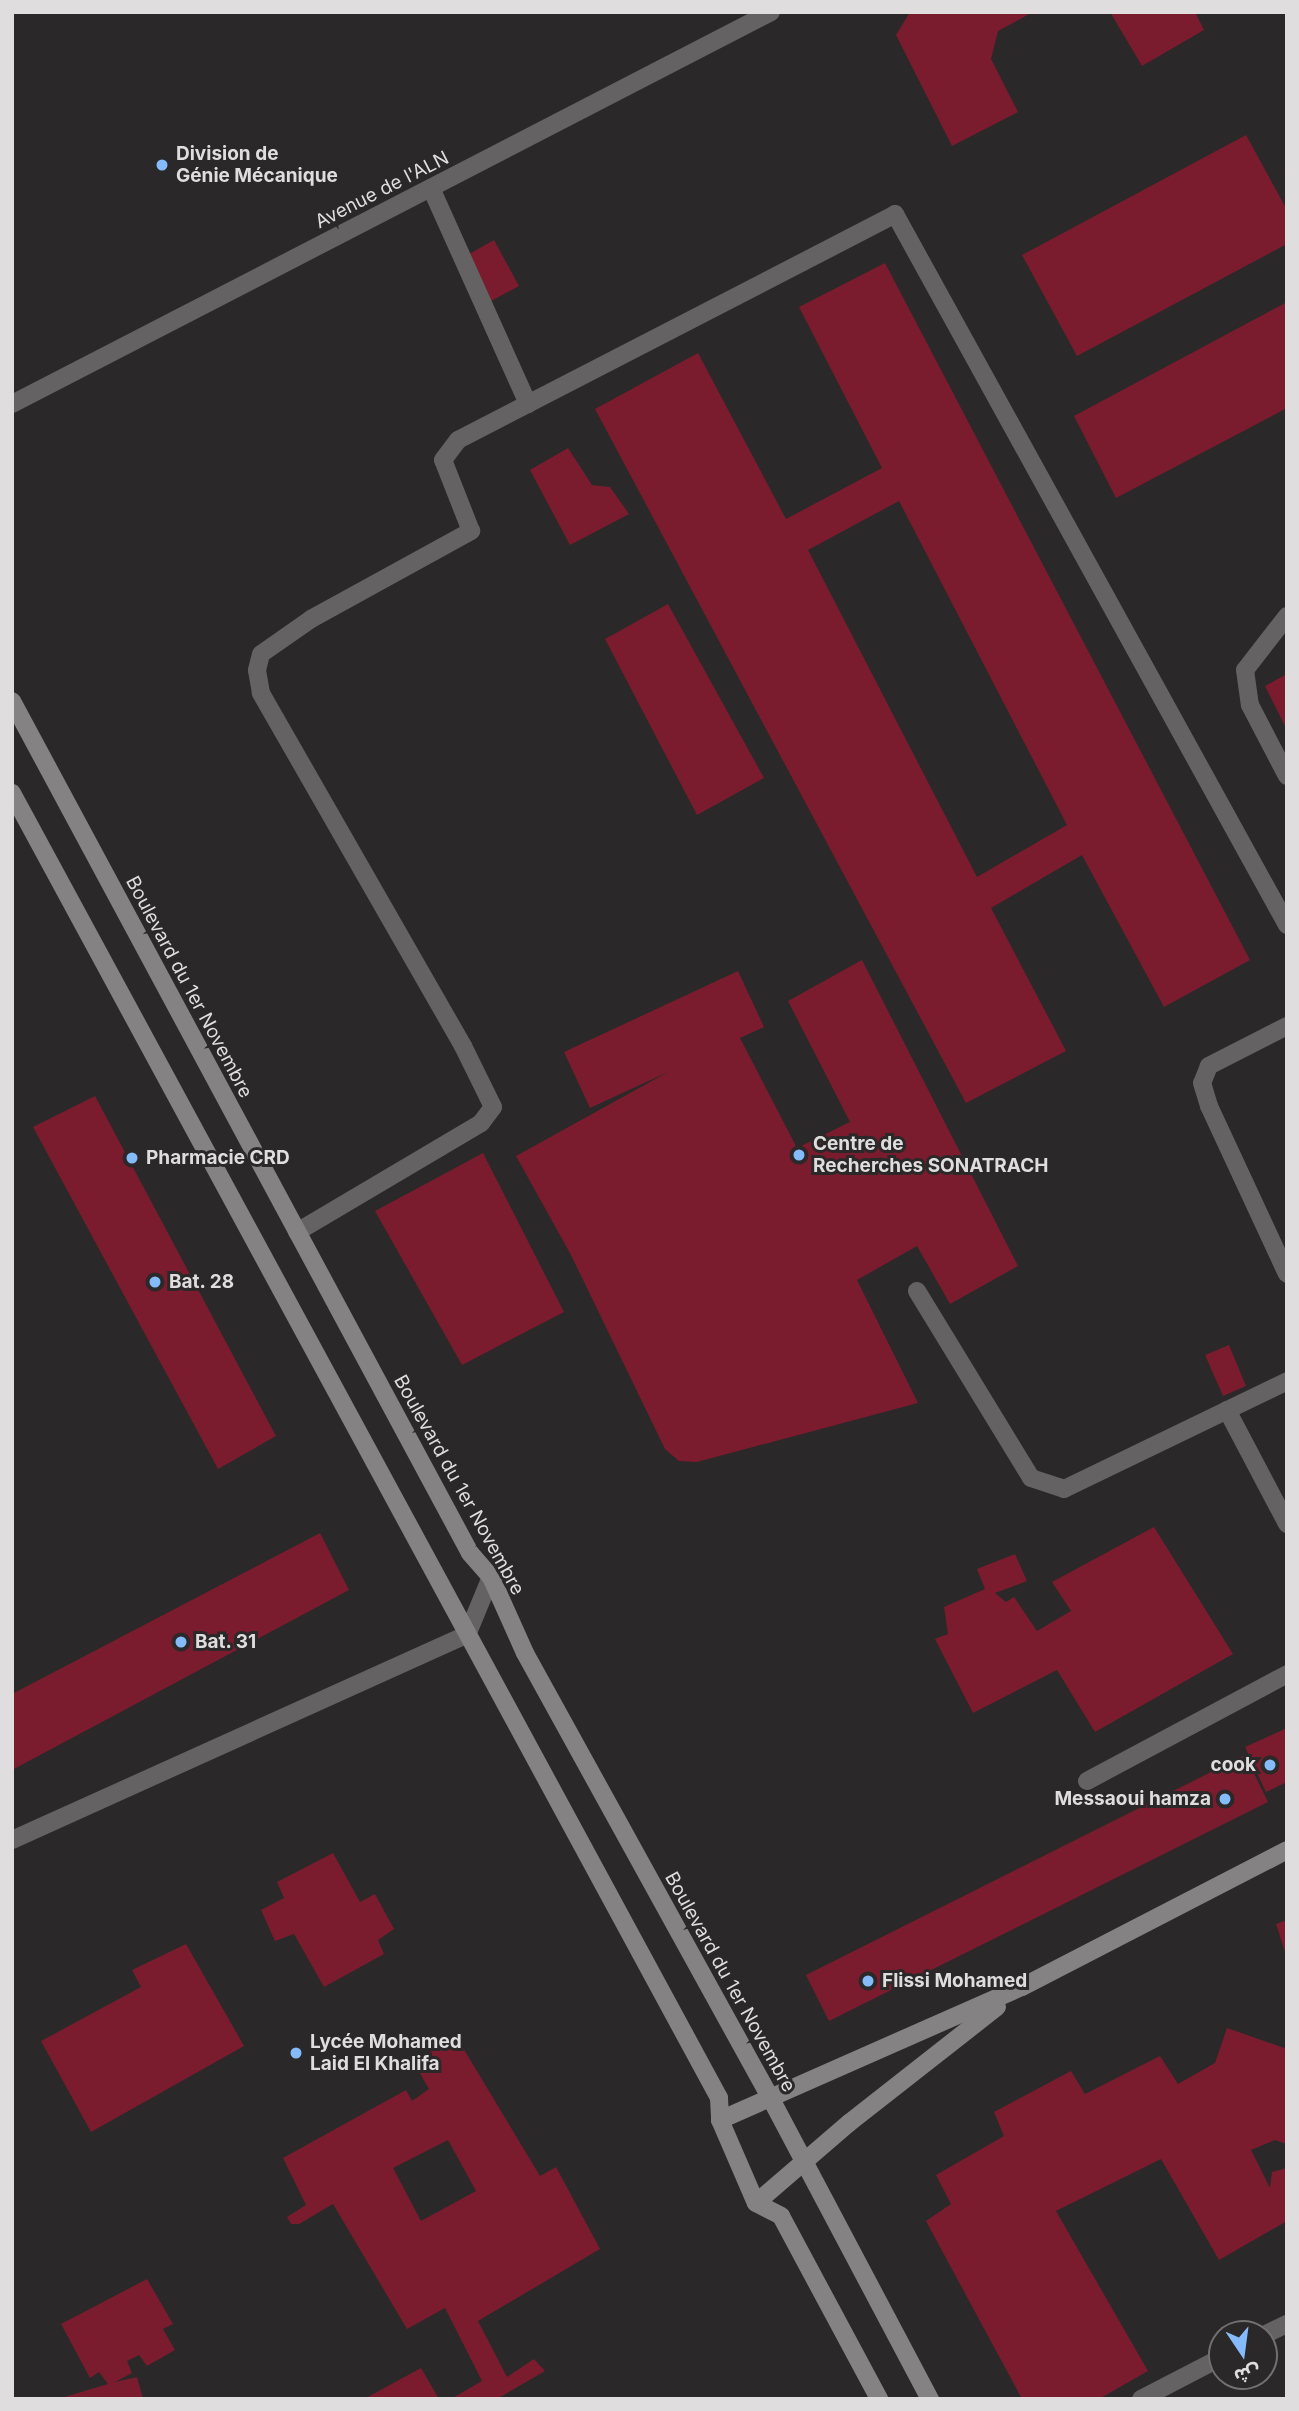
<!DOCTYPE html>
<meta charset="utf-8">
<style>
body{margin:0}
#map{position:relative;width:1299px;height:2411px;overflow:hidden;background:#2a2828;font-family:Inter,"Noto Sans Arabic",sans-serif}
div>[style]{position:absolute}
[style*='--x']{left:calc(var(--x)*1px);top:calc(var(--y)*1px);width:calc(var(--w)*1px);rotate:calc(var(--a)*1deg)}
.building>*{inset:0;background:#7a1c2e}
.lane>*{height:18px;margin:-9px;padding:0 9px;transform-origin:9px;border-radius:9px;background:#646262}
.street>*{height:18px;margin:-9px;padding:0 9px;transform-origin:9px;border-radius:9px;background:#646262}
.secondary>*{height:18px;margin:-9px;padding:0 9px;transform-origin:9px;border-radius:9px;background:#858283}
.dots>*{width:19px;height:19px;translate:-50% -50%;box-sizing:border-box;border:4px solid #2a2828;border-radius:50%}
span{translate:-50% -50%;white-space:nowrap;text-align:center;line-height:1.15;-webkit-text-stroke:6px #2a2828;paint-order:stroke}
.poi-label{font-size:19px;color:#dfdddd;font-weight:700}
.left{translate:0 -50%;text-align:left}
.right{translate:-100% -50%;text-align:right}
.street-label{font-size:19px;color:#dfdddd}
.frame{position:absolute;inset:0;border:14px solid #dfdddd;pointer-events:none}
.north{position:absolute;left:1208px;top:2320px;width:70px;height:70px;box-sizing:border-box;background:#2a2828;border:2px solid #727070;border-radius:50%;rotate:167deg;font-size:19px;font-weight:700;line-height:28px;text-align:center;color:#dfdddd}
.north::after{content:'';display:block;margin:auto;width:24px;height:32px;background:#86bbfb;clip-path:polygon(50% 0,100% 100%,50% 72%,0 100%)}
</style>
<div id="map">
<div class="building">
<div style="clip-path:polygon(910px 12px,1033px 12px,998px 31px,991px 59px,1018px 112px,952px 146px,896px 35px)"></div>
<div style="clip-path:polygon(1110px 12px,1195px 12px,1204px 30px,1142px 66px)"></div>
<div style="clip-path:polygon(1246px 135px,1287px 210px,1287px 244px,1077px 356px,1022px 255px)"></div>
<div style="clip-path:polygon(494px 240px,519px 286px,480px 307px,455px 262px)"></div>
<div style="clip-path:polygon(evenodd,885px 263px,1250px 960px,1164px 1007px,1082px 855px,991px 908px,1066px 1051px,966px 1103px,595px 409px,698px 353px,786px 519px,882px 468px,799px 307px,885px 263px,899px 501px,1067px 825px,977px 877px,808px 550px,899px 501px)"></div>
<div style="clip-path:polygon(1287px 302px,1287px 408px,1116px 498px,1074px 416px)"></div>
<div style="clip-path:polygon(568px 448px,592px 485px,610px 487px,629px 514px,570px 545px,530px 470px)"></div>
<div style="clip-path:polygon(668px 604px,764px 778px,697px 815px,605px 639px)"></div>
<div style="clip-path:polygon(1287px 674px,1287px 730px,1265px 686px)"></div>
<div style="clip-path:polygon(862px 960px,1018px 1266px,950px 1304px,917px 1246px,857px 1280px,918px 1403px,697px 1462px,679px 1461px,665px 1449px,571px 1255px,516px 1156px,668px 1072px,590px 1108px,564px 1052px,738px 971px,764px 1027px,740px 1038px,797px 1148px,850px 1122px,788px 1001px)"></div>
<div style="clip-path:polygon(95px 1096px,276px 1436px,218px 1469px,33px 1127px)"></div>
<div style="clip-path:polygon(483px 1153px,564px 1312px,462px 1365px,375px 1211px)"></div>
<div style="clip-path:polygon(1229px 1345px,1246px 1386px,1223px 1396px,1205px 1355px)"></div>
<div style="clip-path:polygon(1154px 1527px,1233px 1654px,1095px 1732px,1057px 1670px,973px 1713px,935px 1639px,948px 1634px,944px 1607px,985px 1589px,977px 1569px,1015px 1554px,1027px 1581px,995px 1593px,1006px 1602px,1014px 1597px,1037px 1631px,1071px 1611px,1052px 1582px)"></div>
<div style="clip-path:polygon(320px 1533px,349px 1590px,12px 1770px,12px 1694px)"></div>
<div style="clip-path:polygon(1287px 1728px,1287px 1782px,1266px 1792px,1245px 1747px)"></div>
<div style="clip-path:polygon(1245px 1755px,1268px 1802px,829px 2021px,806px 1975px)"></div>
<div style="clip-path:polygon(333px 1853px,360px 1902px,375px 1894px,394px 1929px,378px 1940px,384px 1954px,324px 1987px,294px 1934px,275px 1941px,261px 1910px,284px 1898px,277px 1882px)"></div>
<div style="clip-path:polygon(1287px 1920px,1287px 1955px,1286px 1955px,1276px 1924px)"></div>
<div style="clip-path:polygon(186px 1944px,244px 2046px,91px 2132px,41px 2041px,141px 1987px,132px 1970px)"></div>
<div style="clip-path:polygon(1227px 2028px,1287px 2049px,1287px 2144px,1275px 2140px,1251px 2150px,1270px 2188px,1272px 2172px,1287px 2168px,1287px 2221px,1219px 2260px,1161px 2159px,1056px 2211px,1148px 2371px,1099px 2399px,1022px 2399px,926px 2221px,951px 2204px,936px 2175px,1004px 2136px,994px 2112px,1071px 2071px,1085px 2094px,1160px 2056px,1178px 2084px,1215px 2063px)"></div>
<div style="clip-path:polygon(evenodd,457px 2038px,540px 2176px,556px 2167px,600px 2249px,478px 2321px,507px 2377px,534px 2359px,545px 2371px,497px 2399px,451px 2399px,482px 2381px,445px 2308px,407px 2329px,333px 2204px,299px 2224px,291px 2224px,287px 2217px,306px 2205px,283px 2158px,406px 2090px,412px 2101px,429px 2089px,413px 2061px,457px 2038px,448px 2140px,476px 2191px,421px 2221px,393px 2168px,448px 2140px)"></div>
<div style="clip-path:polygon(147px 2279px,173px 2324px,163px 2329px,175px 2350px,147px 2366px,139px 2355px,127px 2361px,132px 2373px,115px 2382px,137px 2377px,143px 2399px,58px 2399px,108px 2384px,99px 2372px,90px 2378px,61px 2324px)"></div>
<div style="clip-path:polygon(421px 2368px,439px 2399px,364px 2399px)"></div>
</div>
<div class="lane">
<div style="--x:431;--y:188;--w:237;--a:65.8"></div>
<div style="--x:1287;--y:616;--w:68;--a:127.9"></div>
<div style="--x:1245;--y:670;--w:35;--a:82"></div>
<div style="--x:1250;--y:705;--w:80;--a:62.5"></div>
<div style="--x:1287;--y:1026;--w:88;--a:152.9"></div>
<div style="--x:1209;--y:1066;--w:18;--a:112"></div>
<div style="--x:1202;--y:1083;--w:24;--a:73"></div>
<div style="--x:1209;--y:1106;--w:185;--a:65.1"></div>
<div style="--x:297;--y:1232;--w:214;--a:-30.6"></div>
<div style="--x:481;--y:1123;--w:20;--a:-53"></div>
<div style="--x:493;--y:1107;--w:68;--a:-116.2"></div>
<div style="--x:463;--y:1046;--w:407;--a:-119.8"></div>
<div style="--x:261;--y:693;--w:23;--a:-100"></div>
<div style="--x:257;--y:670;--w:16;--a:-76"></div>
<div style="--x:261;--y:654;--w:61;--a:-35"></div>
<div style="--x:311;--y:619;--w:183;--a:-28.8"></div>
<div style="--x:471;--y:531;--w:76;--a:-111.5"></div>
<div style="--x:443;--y:460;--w:25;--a:-53"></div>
<div style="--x:458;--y:440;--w:492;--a:-27.3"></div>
<div style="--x:895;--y:214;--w:812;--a:61.13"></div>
<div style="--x:917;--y:1291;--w:219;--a:58.6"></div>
<div style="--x:1031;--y:1478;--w:35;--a:18"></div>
<div style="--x:1064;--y:1489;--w:248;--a:-25.8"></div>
<div style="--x:1227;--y:1410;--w:129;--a:62.2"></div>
<div style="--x:1087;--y:1781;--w:227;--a:-28.1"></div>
<div style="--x:1264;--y:2335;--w:25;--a:-26"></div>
<div style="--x:1141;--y:2399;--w:91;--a:-27.4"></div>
</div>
<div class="street">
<div style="--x:12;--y:404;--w:854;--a:-27.31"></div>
<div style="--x:12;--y:1840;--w:499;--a:-24.3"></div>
<div style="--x:467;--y:1635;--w:63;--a:-67.5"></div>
</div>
<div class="secondary">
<div style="--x:12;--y:701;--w:967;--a:61.74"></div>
<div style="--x:470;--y:1553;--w:32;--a:49"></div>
<div style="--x:491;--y:1577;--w:83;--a:65.9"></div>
<div style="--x:525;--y:1653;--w:509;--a:61.12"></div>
<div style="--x:771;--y:2099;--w:340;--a:62.1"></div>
<div style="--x:12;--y:793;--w:1484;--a:61.55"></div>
<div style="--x:719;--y:2098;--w:22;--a:87"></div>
<div style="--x:720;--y:2120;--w:90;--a:66.6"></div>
<div style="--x:756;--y:2203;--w:28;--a:27"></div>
<div style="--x:781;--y:2216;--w:208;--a:61.8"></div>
<div style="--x:720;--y:2120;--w:330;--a:-23.8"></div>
<div style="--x:1022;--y:1987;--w:298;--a:-27.3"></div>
<div style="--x:756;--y:2203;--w:123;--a:-40.7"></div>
<div style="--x:849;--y:2123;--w:188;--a:-38.1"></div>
</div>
<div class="dots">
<div style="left:162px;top:165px;background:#86bbfb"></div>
<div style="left:799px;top:1155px;background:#86bbfb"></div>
<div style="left:132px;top:1158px;background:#86bbfb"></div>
<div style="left:155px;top:1282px;background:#86bbfb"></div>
<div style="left:181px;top:1642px;background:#86bbfb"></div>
<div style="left:1270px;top:1765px;background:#86bbfb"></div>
<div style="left:1225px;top:1799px;background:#86bbfb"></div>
<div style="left:868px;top:1981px;background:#86bbfb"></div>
<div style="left:296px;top:2053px;background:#86bbfb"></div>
</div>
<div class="poi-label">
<span class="left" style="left:176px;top:165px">Division de<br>Génie Mécanique</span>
<span class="left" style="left:813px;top:1155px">Centre de<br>Recherches SONATRACH</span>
<span class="left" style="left:146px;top:1158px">Pharmacie CRD</span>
<span class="left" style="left:169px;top:1282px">Bat. 28</span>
<span class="left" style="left:195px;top:1642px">Bat. 31</span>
<span class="right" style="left:1256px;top:1765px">cook</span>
<span class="right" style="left:1211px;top:1799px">Messaoui hamza</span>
<span class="left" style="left:882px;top:1981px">Flissi Mohamed</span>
<span class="left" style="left:310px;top:2053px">Lycée Mohamed<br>Laid El Khalifa</span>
</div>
<div class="street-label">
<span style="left:382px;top:190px;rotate:-27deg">Avenue de l'ALN</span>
<span style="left:189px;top:987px;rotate:62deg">Boulevard du 1er Novembre</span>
<span style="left:459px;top:1485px;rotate:61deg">Boulevard du 1er Novembre</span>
<span style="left:730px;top:1982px;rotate:61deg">Boulevard du 1er Novembre</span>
</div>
<div class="frame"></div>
<div class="north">ش</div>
</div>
